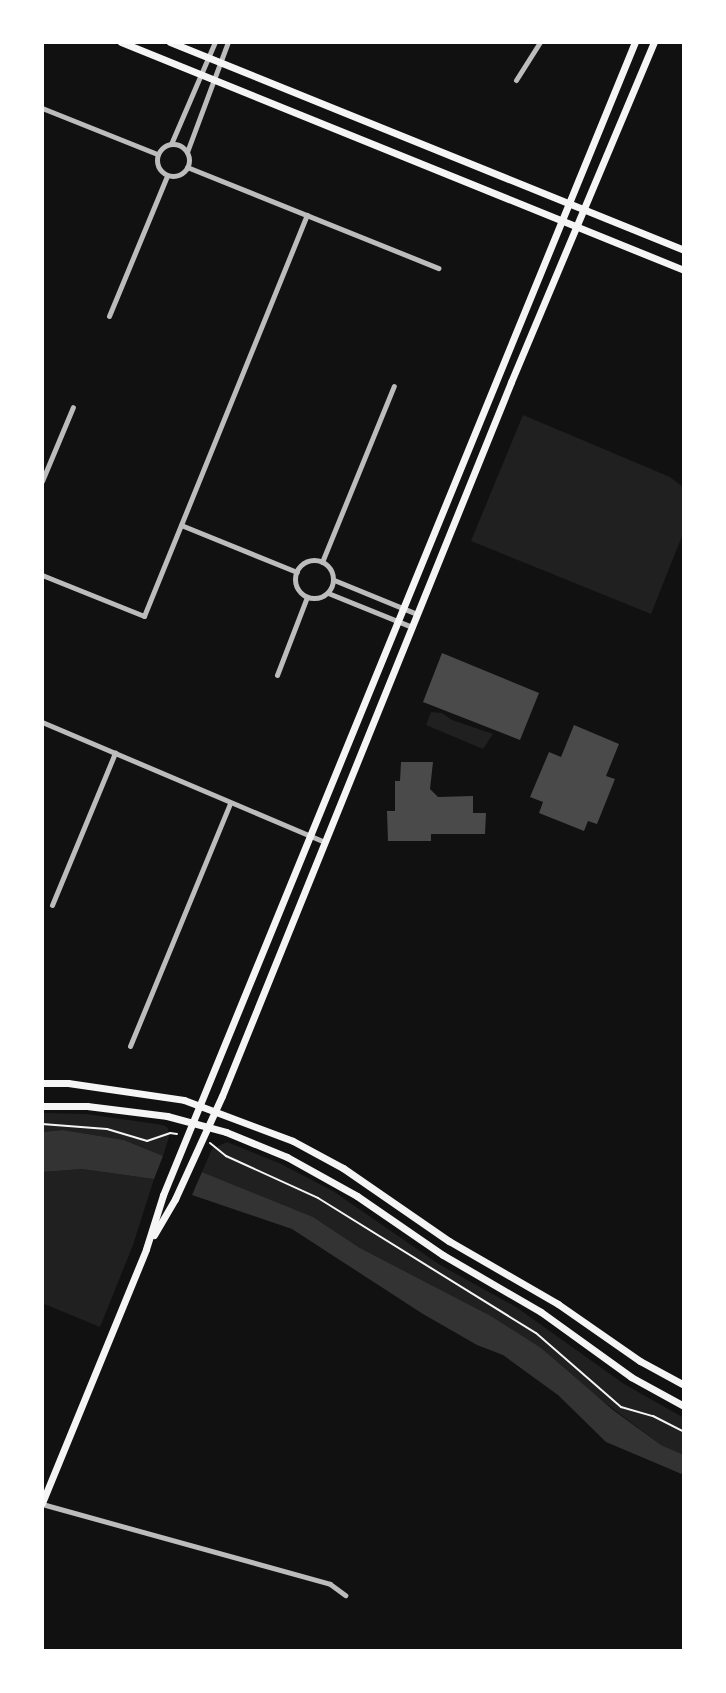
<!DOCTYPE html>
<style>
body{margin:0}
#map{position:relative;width:726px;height:1693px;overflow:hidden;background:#111;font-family:"Roboto Serif",serif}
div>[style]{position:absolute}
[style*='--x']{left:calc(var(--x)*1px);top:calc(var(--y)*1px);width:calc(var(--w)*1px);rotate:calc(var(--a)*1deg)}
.green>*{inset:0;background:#202020}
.water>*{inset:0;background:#333}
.building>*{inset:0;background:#4a4a4a}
.path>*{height:2px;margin:-1px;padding:0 1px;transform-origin:1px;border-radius:1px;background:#f5f5f5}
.minor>*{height:5px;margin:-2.5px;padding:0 2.5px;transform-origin:2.5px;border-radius:2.5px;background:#bcbcbc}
.minor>.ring{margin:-2.5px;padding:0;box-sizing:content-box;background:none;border:5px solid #bcbcbc;border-radius:50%}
.secondary>*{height:7px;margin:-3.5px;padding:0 3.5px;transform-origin:3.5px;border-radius:3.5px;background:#f5f5f5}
span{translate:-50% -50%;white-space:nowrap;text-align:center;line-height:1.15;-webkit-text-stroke:7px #fff;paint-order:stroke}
.frame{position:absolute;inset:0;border:44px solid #fff;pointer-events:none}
</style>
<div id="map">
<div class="green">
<div style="clip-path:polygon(523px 415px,670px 477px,684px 488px,684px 531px,651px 614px,471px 541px)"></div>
<div style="clip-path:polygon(431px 712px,442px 713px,452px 720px,493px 734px,483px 749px,426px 725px)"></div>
<div style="clip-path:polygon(42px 1113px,86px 1114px,163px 1125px,168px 1128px,169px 1137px,163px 1156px,124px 1140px,63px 1130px,42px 1132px)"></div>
<div style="clip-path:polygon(227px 1142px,279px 1163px,333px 1191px,440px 1265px,516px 1307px,624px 1384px,684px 1418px,684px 1455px,661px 1445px,489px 1315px,360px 1248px,313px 1217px,202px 1172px,212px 1149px)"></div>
<div style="clip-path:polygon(82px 1169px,154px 1179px,133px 1245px,100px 1327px,42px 1303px,42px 1172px)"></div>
</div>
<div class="water">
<div style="clip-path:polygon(63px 1130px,124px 1140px,163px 1156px,154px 1179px,82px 1169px,42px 1172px,42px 1132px)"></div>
<div style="clip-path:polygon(202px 1172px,313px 1217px,360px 1248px,489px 1315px,541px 1348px,613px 1410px,661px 1445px,684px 1455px,684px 1475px,606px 1442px,558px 1395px,503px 1355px,477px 1345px,423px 1314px,292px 1229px,192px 1195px)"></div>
</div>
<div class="building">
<div style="clip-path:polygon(442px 653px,539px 693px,520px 740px,423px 702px)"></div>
<div style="clip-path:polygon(574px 725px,619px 744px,606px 776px,615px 779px,597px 824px,588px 821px,584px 831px,539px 813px,543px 802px,530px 797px,549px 752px,561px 757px)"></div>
<div style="clip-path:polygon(401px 762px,433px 762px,430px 789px,438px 797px,473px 796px,473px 813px,486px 813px,485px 834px,431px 834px,431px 841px,388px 841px,387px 811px,395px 811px,395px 781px,400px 781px)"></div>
</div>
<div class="path">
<div style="--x:42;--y:1124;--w:65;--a:4.4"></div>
<div style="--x:107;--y:1129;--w:42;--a:16.7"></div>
<div style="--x:147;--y:1141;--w:24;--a:-19"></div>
<div style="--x:170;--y:1133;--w:7;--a:8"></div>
<div style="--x:210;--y:1143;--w:21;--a:39"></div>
<div style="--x:226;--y:1156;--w:101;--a:24.5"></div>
<div style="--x:318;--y:1198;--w:256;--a:31.8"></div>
<div style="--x:536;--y:1333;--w:113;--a:41"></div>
<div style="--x:621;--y:1407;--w:33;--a:16"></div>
<div style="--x:653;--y:1416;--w:35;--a:27"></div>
</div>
<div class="minor">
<div style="--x:516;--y:80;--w:45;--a:-57.7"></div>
<div style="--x:42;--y:108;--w:124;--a:21.8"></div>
<div class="ring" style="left:157px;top:144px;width:27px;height:27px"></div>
<div style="--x:171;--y:144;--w:111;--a:-66.7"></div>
<div style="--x:187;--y:152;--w:117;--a:-69.6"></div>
<div style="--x:187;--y:167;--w:271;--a:21.9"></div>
<div style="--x:109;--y:316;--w:152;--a:-67.5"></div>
<div style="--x:42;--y:481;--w:80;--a:-67.3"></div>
<div style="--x:181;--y:525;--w:125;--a:22.1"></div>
<div class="ring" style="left:295px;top:560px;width:33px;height:33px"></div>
<div style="--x:322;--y:562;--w:190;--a:-67.8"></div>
<div style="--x:42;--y:575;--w:110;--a:21.9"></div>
<div style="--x:144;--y:616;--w:433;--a:-67.9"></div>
<div style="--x:334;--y:580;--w:90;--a:22.3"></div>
<div style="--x:328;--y:593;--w:91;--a:22"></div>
<div style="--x:277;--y:675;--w:84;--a:-69"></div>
<div style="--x:42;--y:722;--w:304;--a:23"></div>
<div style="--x:52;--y:905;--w:165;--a:-67.5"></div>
<div style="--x:130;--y:1046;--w:263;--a:-67.6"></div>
<div style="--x:42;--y:1504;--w:299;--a:15.5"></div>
<div style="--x:330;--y:1584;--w:19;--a:36"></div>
</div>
<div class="secondary">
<div style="--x:121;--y:42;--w:607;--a:22.05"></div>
<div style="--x:170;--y:42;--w:554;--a:22.03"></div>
<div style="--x:42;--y:1083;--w:26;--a:0"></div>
<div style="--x:68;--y:1083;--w:117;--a:8.3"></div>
<div style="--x:184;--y:1100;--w:116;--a:20.6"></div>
<div style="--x:293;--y:1141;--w:57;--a:28.4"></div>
<div style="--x:343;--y:1168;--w:129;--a:34.6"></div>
<div style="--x:449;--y:1241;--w:126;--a:30"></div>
<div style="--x:558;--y:1304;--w:100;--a:34.8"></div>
<div style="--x:640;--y:1361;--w:50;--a:28.6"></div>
<div style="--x:42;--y:1106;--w:45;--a:0"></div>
<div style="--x:87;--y:1106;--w:81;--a:7.1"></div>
<div style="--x:167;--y:1116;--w:61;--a:15.2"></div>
<div style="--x:226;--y:1132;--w:66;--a:22.3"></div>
<div style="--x:287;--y:1157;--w:80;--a:29.1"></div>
<div style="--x:357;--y:1196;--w:104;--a:34.5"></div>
<div style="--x:443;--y:1255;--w:113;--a:30.2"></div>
<div style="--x:541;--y:1312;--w:111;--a:35.8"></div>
<div style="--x:631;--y:1377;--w:60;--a:28.7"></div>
<div style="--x:154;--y:1235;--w:42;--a:-59.7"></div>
<div style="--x:175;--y:1199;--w:113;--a:-65.5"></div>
<div style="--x:222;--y:1096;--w:770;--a:-67.96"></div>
<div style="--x:511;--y:382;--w:369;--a:-67.2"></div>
<div style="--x:42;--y:1503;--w:274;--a:-67.7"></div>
<div style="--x:146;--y:1249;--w:57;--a:-72.5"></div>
<div style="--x:163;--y:1195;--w:1246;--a:-67.74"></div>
</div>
<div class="frame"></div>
</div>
